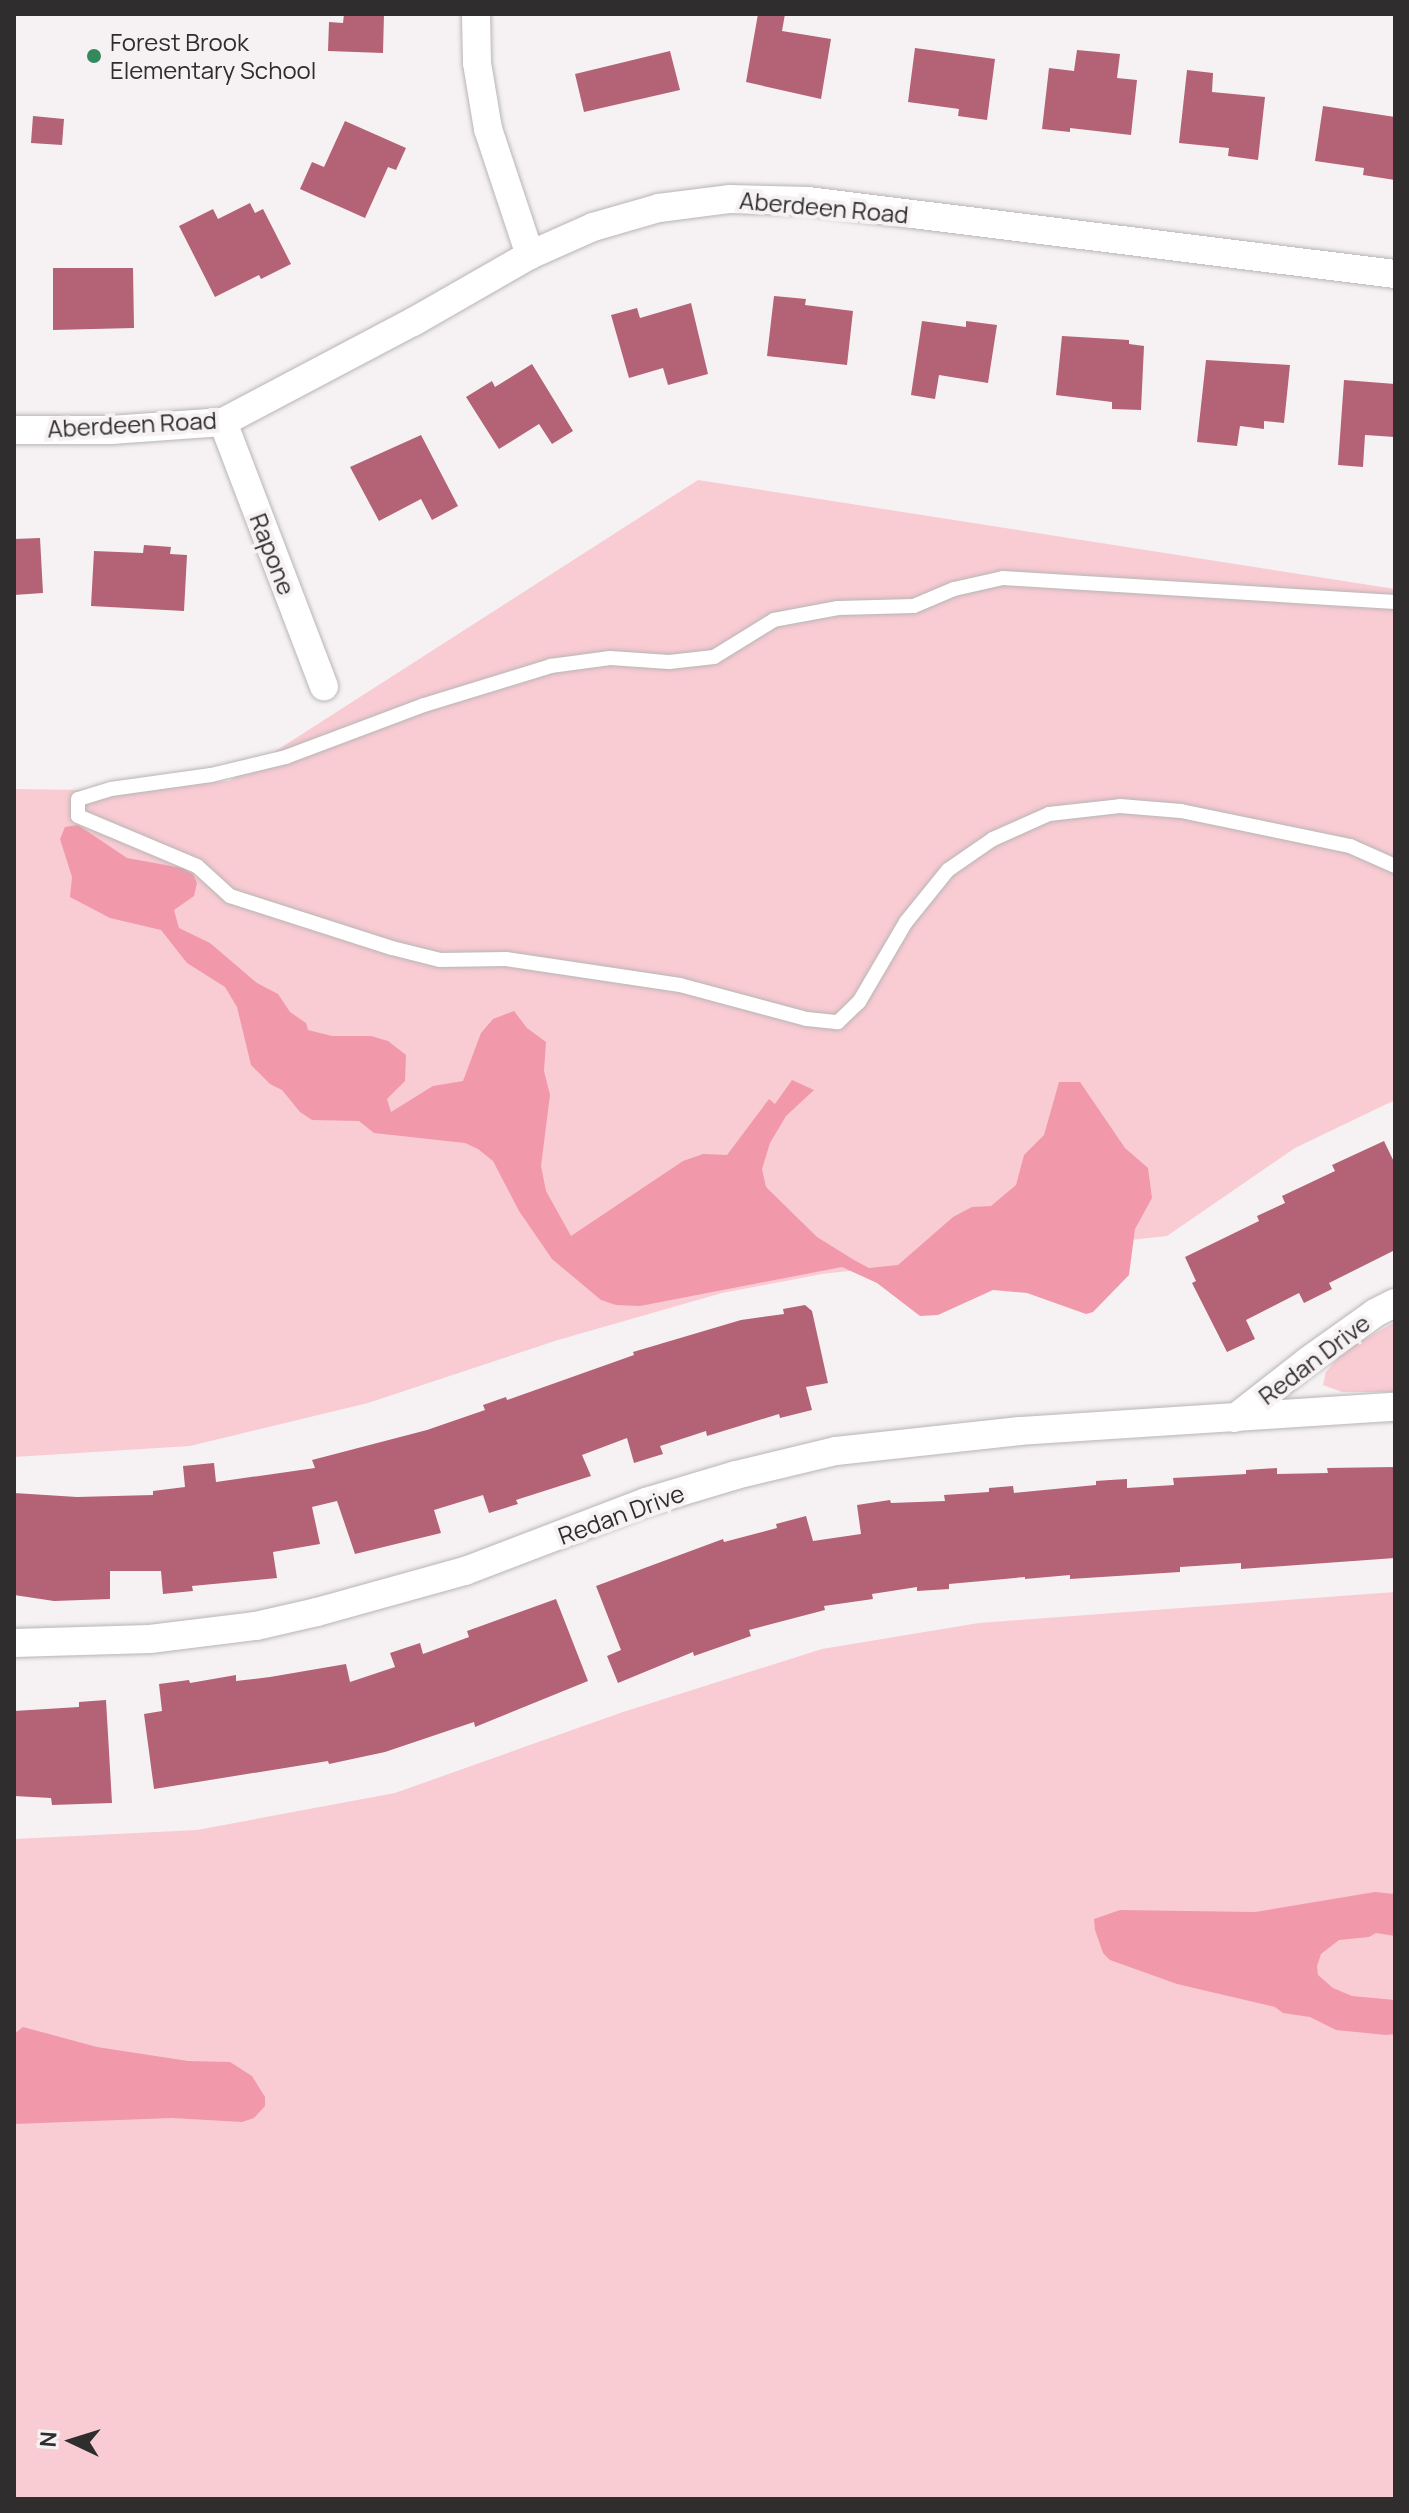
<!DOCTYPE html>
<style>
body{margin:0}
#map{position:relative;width:1409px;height:2513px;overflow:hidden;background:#f6f2f3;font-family:Manrope,sans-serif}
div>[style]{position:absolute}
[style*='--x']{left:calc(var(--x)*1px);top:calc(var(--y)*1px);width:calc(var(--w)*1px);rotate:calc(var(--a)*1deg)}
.green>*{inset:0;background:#f9cbd3}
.water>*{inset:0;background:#f199ab}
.building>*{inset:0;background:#b46275}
.roads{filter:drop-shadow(0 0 2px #b9b5b5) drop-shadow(0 0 2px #b9b5b5)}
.service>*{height:14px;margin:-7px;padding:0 7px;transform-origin:7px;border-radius:7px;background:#fff}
.minor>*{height:28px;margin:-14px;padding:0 14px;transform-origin:14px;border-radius:14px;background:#fff}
.dots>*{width:22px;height:22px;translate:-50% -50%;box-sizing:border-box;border:4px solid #f6f2f3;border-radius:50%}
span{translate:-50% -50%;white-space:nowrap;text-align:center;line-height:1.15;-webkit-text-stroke:8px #f6f2f3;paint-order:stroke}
.poi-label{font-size:24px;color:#2f2d2e}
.left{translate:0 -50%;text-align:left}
.street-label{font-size:24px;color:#2f2d2e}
.frame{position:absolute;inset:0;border:16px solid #2f2d2e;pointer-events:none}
.north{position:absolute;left:32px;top:2401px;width:80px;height:80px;-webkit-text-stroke:6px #f6f2f3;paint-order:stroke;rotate:274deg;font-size:22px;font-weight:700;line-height:32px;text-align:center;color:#2f2d2e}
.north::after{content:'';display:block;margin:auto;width:28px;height:36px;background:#2f2d2e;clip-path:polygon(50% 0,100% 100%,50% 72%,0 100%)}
</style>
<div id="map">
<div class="green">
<div style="clip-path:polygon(698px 480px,1395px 589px,1395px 1100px,1295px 1148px,1167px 1236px,822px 1274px,722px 1293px,558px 1340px,368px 1403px,190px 1446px,14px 1457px,14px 789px,87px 790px,229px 781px)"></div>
<div style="clip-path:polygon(1395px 1322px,1395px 1392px,1342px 1392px,1323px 1385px,1326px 1372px,1344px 1351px)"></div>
<div style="clip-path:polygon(1395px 1592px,1395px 2499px,14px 2499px,14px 1839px,197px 1830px,395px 1793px,623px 1712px,822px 1649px,979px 1623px)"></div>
</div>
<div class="water">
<div style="clip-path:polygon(78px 825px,127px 858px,182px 868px,193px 874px,197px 883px,194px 896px,174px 910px,179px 928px,210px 943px,257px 983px,278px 994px,290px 1012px,306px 1023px,308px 1030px,332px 1036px,371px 1036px,388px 1041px,406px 1055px,405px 1081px,387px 1099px,391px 1112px,433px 1086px,463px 1081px,481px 1033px,493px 1019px,514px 1011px,527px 1028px,546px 1042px,544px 1071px,550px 1095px,541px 1166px,546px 1191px,571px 1236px,683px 1161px,703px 1154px,727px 1155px,769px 1099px,775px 1104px,792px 1080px,814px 1090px,786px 1116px,770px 1143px,762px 1169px,766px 1187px,817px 1237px,854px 1260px,869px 1268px,898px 1265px,953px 1217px,972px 1207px,991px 1206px,1016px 1185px,1024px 1155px,1044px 1135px,1059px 1082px,1080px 1082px,1125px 1148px,1148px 1168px,1152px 1198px,1135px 1229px,1129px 1275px,1093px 1312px,1086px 1314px,1027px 1293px,993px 1290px,938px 1315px,920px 1316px,877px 1283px,842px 1267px,640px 1306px,616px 1305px,601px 1300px,552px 1259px,519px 1211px,493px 1161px,478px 1149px,465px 1143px,374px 1133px,359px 1121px,312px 1120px,300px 1112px,282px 1090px,270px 1084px,251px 1065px,237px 1007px,225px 987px,187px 963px,161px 930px,110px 918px,70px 897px,72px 877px,60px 839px,65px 827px)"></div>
<div style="clip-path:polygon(1375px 1892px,1395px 1894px,1395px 1936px,1376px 1933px,1369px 1937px,1339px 1940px,1321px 1954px,1317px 1966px,1318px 1975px,1333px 1988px,1352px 1996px,1395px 2000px,1395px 2034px,1386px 2035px,1336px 2030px,1310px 2017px,1283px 2013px,1275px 2007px,1177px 1984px,1110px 1960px,1103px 1953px,1095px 1930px,1094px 1919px,1120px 1910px,1255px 1912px)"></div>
<div style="clip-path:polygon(23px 2027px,97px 2047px,188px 2061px,230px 2062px,252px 2076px,265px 2097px,265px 2106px,254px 2118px,242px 2122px,172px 2118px,14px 2124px,14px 2034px)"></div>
</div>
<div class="building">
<div style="clip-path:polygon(344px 14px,384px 14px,383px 53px,328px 51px,329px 22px,343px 23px)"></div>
<div style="clip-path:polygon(758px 14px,785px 14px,782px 31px,831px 39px,821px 99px,746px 82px)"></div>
<div style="clip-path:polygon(915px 48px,995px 59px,987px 120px,958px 116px,959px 109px,908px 102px)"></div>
<div style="clip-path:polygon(1077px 50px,1120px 54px,1117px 78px,1137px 80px,1131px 135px,1070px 128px,1070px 132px,1042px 129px,1049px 68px,1074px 71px)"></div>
<div style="clip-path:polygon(670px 51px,680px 90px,584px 112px,575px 74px)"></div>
<div style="clip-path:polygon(1187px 70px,1213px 73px,1212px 92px,1265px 97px,1258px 160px,1228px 156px,1229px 148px,1179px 143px)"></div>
<div style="clip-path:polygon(1323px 106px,1395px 117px,1395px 180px,1363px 175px,1364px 168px,1315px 161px)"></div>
<div style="clip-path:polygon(33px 116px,64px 119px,62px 145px,31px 143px)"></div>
<div style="clip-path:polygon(345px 121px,406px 148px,396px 170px,388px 167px,365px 218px,300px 189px,312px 162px,324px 167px)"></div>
<div style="clip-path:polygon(250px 203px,255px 213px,263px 209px,291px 264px,261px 279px,259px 275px,215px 297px,179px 226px,213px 209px,218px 219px)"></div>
<div style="clip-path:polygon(53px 268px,133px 268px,134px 328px,53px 330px)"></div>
<div style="clip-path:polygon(774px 296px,806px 299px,805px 305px,853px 311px,847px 365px,767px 356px)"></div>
<div style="clip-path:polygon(691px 303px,708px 374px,668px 385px,663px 368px,629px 378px,611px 315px,637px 308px,640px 318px)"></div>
<div style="clip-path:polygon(922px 321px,966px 327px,966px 321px,997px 325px,988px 383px,939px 375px,935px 399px,911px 395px)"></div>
<div style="clip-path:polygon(1062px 336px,1129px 340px,1129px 344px,1144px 346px,1141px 410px,1112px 409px,1112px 402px,1056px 395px)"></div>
<div style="clip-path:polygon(1206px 360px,1290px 365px,1284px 423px,1264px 421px,1264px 429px,1240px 426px,1237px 446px,1197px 442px)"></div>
<div style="clip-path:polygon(532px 364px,573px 431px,552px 444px,539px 424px,499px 449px,466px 397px,492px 381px,495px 387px)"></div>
<div style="clip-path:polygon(1344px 380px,1395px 384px,1395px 437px,1365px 435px,1363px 467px,1338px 465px)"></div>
<div style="clip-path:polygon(421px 435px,458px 506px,432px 520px,421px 499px,379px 521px,350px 467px)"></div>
<div style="clip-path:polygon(40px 538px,43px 593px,14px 595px,14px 539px)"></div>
<div style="clip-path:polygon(144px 545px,171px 547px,170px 554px,187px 555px,184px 611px,91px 606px,94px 551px,143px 553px)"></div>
<div style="clip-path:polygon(1384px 1141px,1395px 1164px,1395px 1250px,1329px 1283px,1332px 1289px,1304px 1303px,1299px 1293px,1246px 1320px,1255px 1339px,1227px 1352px,1192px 1283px,1196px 1281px,1185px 1257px,1259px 1221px,1257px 1216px,1285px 1203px,1282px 1196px,1335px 1171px,1332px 1165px)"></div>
<div style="clip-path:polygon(805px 1305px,812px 1311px,828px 1383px,806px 1387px,812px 1410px,780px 1418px,779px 1414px,707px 1436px,706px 1431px,660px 1446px,663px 1454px,634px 1463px,627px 1438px,582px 1455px,591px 1476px,516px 1500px,518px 1504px,489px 1513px,483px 1495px,434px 1510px,441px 1533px,355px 1554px,337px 1501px,312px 1507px,320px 1544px,273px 1552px,277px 1578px,192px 1586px,193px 1591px,163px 1594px,161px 1571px,110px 1571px,110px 1599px,54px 1601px,14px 1595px,14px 1493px,77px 1497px,153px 1495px,153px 1491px,185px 1487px,183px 1466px,214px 1463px,216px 1482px,315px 1468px,312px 1460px,427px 1430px,485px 1410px,483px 1405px,506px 1397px,507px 1400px,634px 1355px,633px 1352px,741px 1320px,784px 1314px,783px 1309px)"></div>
<div style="clip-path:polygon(1395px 1467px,1395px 1558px,1241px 1569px,1241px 1563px,1180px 1567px,1180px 1572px,1070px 1579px,1070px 1575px,1025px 1579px,1025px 1577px,949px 1584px,949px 1589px,917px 1591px,917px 1587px,872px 1594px,873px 1599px,824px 1606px,825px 1610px,749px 1630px,751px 1636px,694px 1656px,693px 1652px,618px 1683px,607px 1656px,621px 1650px,596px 1586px,723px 1539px,724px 1542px,777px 1528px,776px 1524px,806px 1516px,813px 1541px,861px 1534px,857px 1505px,890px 1500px,891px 1503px,945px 1501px,944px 1495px,989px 1492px,989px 1488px,1013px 1486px,1014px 1493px,1096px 1485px,1096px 1481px,1110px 1480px,1127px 1479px,1127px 1488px,1174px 1485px,1173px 1478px,1246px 1474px,1246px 1470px,1277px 1468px,1277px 1474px,1328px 1473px,1327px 1468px)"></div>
<div style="clip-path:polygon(556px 1599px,588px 1681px,475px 1727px,474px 1722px,385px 1752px,329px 1764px,328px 1761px,154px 1789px,144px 1714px,162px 1711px,159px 1684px,189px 1680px,190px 1683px,236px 1675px,236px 1681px,270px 1677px,346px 1664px,350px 1682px,395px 1667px,390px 1653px,420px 1643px,423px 1654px,469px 1637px,467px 1631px)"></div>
<div style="clip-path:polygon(106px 1700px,112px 1803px,52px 1805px,51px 1798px,14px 1796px,14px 1711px,79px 1707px,79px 1702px)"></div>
</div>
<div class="roads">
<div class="service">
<div style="--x:1395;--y:602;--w:393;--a:-176.5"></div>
<div style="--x:1003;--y:578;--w:50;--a:167.3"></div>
<div style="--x:954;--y:589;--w:43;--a:157"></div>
<div style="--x:914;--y:606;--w:76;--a:178.5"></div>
<div style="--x:838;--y:608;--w:65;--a:169.4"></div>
<div style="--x:774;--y:620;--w:70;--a:148.3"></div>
<div style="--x:714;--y:657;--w:45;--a:173.7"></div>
<div style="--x:669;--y:662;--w:59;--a:-176.1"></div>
<div style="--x:610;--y:658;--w:60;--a:172.3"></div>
<div style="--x:551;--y:666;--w:133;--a:162.9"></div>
<div style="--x:424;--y:705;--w:147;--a:159.4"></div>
<div style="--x:286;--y:757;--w:77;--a:166.5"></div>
<div style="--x:211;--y:775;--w:101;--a:172"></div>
<div style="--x:111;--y:789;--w:34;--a:163"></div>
<div style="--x:78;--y:799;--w:17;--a:90"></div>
<div style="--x:78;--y:816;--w:129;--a:22.8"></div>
<div style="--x:197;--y:866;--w:45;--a:42.3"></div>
<div style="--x:230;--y:896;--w:170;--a:17.8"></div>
<div style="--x:392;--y:948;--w:49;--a:14"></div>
<div style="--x:440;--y:960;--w:66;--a:-0.9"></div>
<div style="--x:506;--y:959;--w:176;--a:8.5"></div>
<div style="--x:680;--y:985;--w:131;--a:15"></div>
<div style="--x:807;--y:1019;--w:31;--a:6"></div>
<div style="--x:838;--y:1022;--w:29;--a:-44"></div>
<div style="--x:859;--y:1002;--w:93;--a:-59.6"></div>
<div style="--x:906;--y:922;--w:67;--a:-51.1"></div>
<div style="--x:948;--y:870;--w:55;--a:-34.6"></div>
<div style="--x:993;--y:839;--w:61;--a:-24.1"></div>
<div style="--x:1049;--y:814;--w:71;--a:-6.4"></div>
<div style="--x:1120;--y:806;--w:61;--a:4.7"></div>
<div style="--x:1181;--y:811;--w:173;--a:11.7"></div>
<div style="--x:1350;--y:846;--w:49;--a:24"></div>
</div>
<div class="minor">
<div style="--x:476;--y:14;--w:49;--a:88.8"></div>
<div style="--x:477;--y:63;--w:67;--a:80.5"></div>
<div style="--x:488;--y:129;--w:133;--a:71.6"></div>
<div style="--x:223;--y:422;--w:283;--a:69.1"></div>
<div style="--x:14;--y:430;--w:97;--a:0"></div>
<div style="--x:111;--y:430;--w:112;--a:-4.1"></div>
<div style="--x:223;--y:422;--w:215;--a:-27.8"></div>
<div style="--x:413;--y:322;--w:135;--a:-29.8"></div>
<div style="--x:530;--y:255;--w:69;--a:-24"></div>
<div style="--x:593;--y:227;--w:69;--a:-16.1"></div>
<div style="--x:659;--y:208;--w:72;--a:-7.2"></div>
<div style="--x:730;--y:199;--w:78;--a:1.5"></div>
<div style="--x:808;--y:201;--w:592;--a:7.09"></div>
<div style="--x:1235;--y:1418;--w:93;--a:-38"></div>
<div style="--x:1308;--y:1361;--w:82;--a:-35.6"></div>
<div style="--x:1375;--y:1313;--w:22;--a:-27"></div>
<div style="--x:14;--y:1643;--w:136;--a:-1.7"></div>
<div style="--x:150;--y:1639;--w:107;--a:-7"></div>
<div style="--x:256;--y:1626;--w:63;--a:-12.9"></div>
<div style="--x:317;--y:1612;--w:154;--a:-15.5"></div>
<div style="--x:465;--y:1571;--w:194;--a:-20.9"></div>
<div style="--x:646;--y:1502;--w:94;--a:-16.7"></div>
<div style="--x:736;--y:1475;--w:103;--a:-13.5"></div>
<div style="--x:836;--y:1451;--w:185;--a:-6.2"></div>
<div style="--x:1020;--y:1431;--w:376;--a:-3.7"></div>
</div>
</div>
<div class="dots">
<div style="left:94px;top:56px;background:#35885b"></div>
</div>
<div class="poi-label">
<span class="left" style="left:110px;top:56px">Forest Brook<br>Elementary School</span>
</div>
<div class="street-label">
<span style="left:824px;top:207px;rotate:5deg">Aberdeen Road</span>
<span style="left:132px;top:424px;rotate:-3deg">Aberdeen Road</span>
<span style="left:273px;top:554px;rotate:69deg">Rapone</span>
<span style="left:1314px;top:1359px;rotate:-37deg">Redan Drive</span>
<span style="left:621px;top:1514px;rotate:-20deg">Redan Drive</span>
</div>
<div class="frame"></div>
<div class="north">N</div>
</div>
